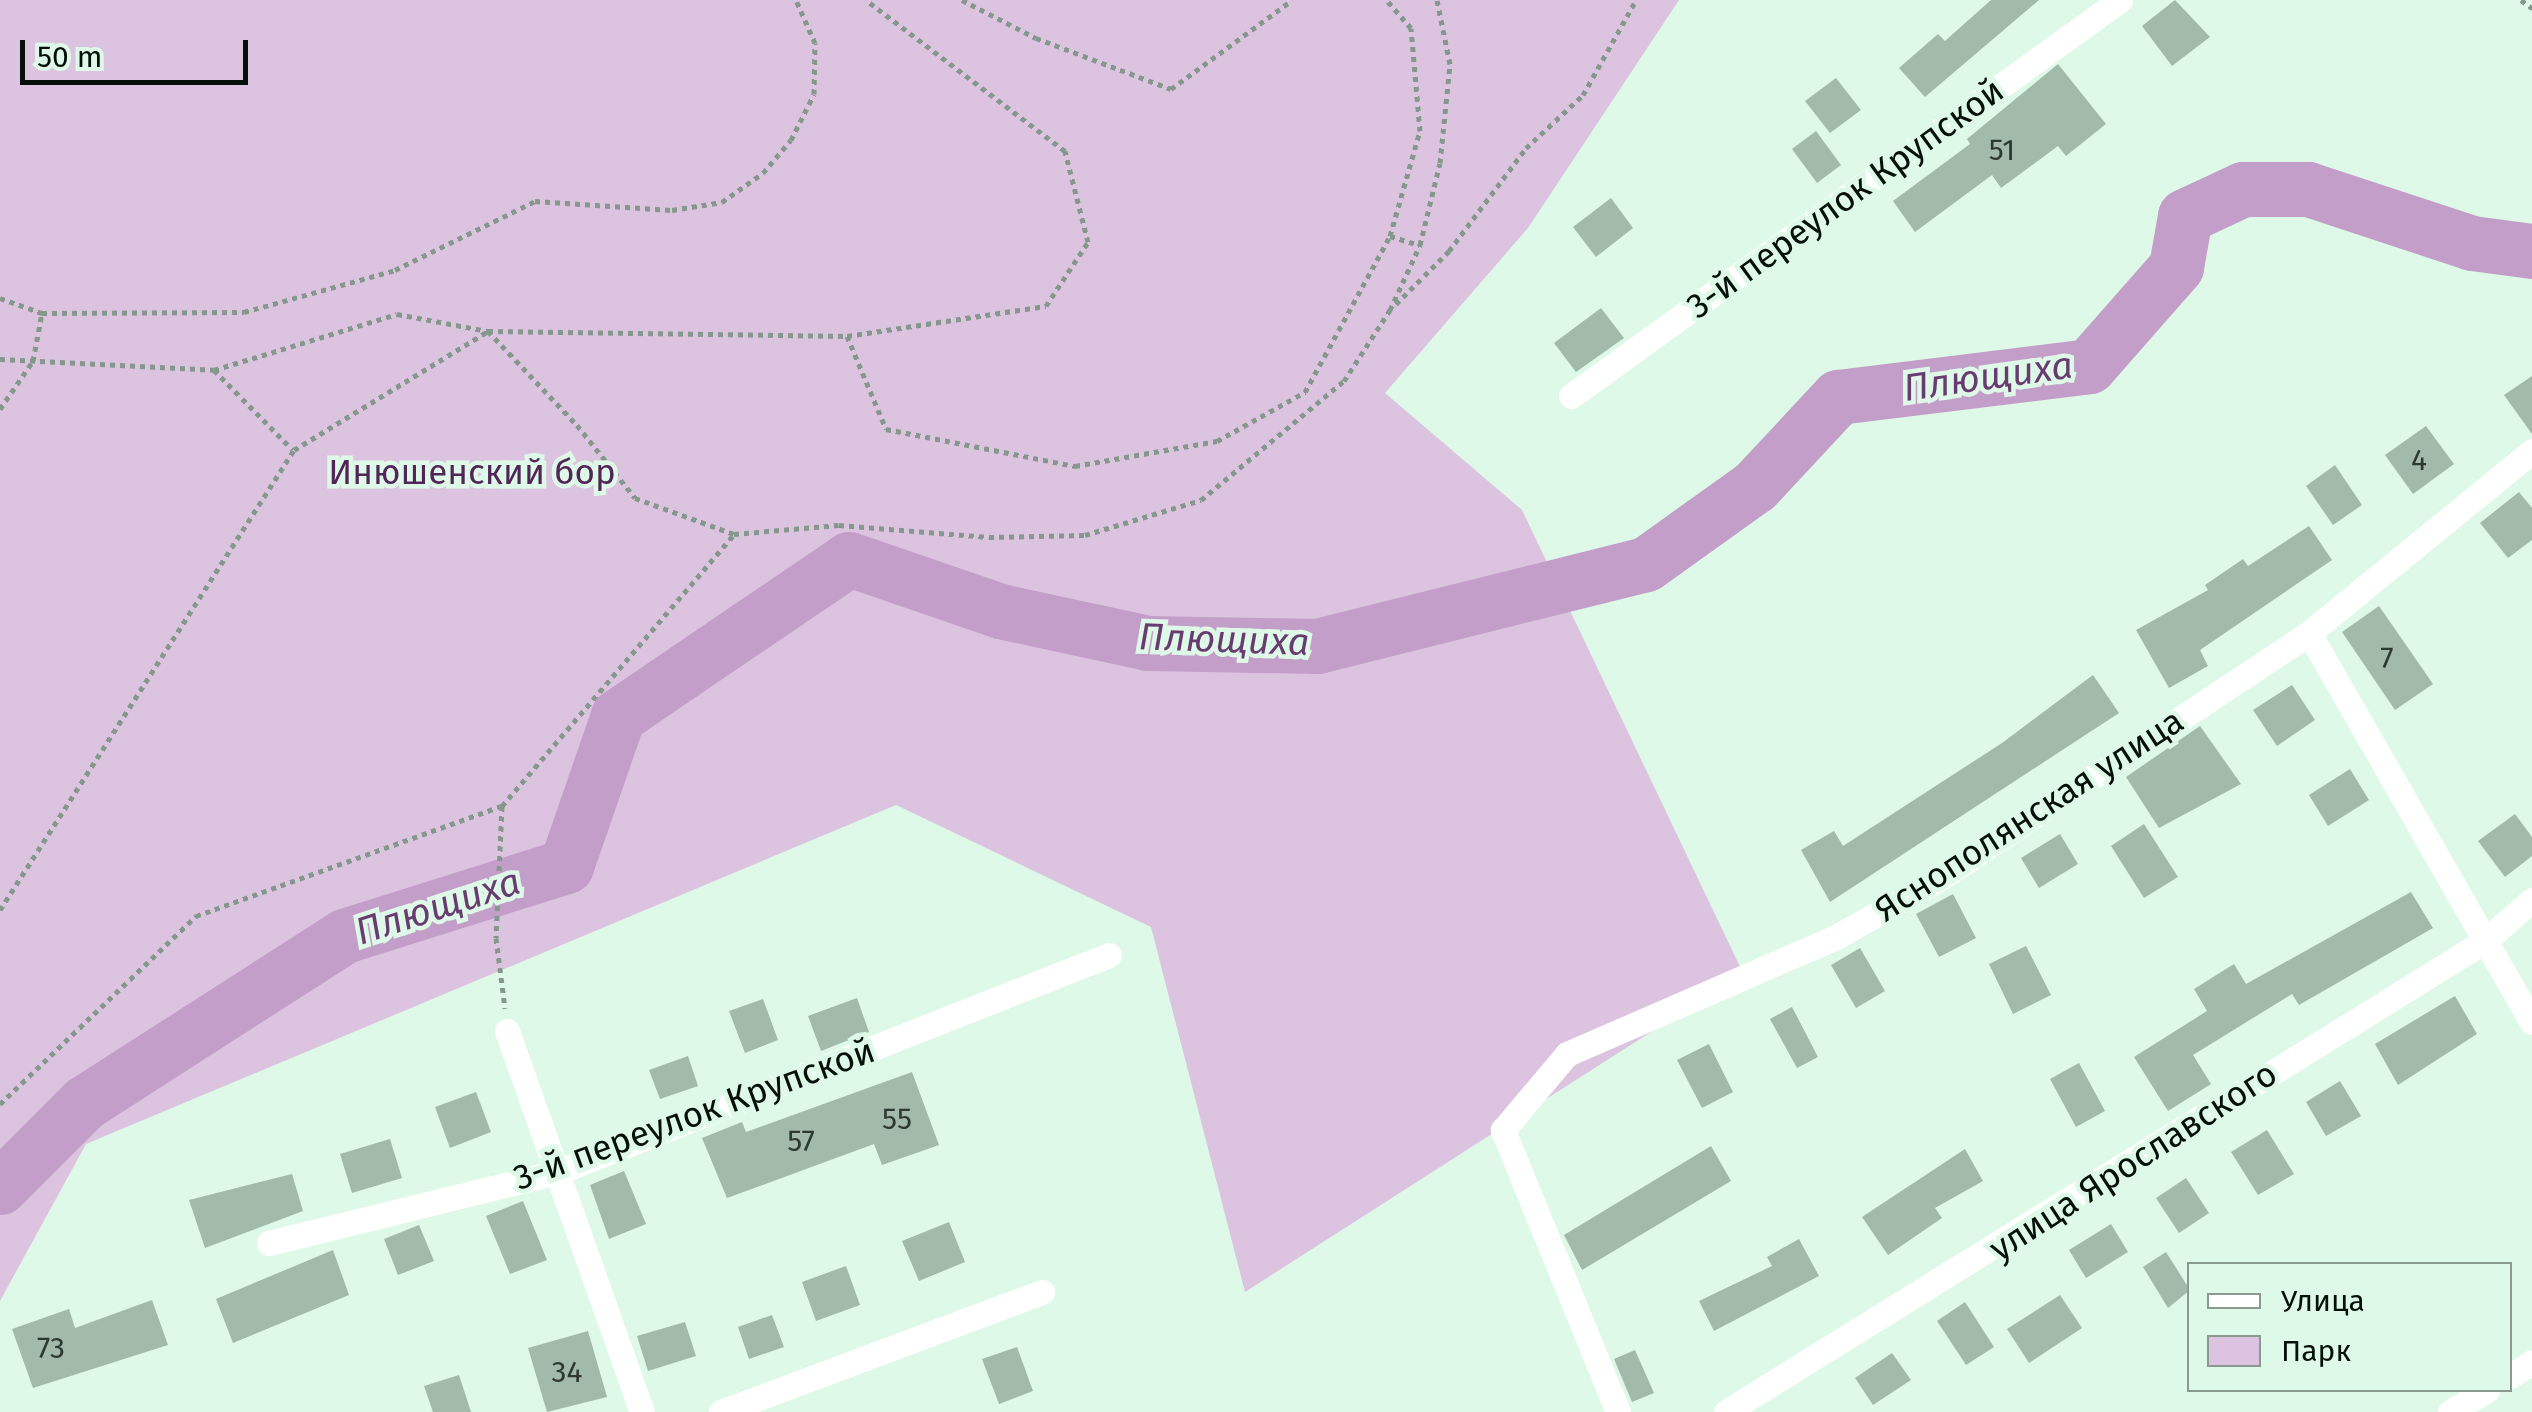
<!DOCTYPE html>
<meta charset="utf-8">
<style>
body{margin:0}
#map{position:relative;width:2532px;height:1412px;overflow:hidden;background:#def9e7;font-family:"Fira Sans",sans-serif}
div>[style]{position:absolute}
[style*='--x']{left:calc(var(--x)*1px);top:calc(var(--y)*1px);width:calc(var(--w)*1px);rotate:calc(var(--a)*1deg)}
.green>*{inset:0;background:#dcc3e0}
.river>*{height:55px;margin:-27.5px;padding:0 27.5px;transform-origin:27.5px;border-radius:27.5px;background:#c29ec8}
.building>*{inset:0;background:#a1baa9}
.path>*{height:5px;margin-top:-2.5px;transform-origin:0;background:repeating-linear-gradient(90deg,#84988b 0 5px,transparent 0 10px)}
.street>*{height:25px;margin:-12.5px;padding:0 12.5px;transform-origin:12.5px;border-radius:12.5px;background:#fff}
span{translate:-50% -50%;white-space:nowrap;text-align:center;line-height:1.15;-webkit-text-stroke:9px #def9e7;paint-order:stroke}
.number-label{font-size:30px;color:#2d3a31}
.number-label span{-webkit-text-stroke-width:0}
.street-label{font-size:35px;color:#060f09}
.park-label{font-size:35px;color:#512558}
.water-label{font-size:38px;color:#693c71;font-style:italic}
.legend{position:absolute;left:2187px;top:1262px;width:325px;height:130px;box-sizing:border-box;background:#def9e7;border:2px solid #889b8e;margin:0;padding:12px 18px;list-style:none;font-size:30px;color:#060f09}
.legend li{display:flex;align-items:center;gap:20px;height:50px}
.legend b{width:50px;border:2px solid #889b8e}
.scale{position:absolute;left:20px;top:40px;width:228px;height:45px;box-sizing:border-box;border:5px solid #060f09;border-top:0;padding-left:12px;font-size:30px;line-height:35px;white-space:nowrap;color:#060f09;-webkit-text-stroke:8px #def9e7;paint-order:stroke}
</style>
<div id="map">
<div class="green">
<div style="clip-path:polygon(0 0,1679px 0,1528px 228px,1385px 393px,1522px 510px,1743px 973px,1245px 1292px,1151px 927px,896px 805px,86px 1144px,0 1301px)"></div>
</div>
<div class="river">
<div style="--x:0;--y:1187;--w:119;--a:-45"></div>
<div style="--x:84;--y:1103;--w:309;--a:-32.7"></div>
<div style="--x:344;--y:936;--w:233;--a:-17.5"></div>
<div style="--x:566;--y:866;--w:159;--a:-70.9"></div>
<div style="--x:618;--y:716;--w:279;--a:-34.2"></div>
<div style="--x:849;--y:559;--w:160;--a:19"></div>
<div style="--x:1000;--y:611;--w:151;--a:12.2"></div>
<div style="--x:1148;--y:643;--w:169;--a:1"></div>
<div style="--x:1317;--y:646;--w:339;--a:-14"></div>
<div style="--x:1646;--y:564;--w:134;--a:-35.6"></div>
<div style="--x:1755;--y:486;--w:122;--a:-47"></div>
<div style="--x:1838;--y:397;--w:253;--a:-7"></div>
<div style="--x:2089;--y:366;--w:132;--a:-48.7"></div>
<div style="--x:2176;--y:267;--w:52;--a:-80"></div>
<div style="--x:2185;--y:216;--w:64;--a:-25"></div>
<div style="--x:2243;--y:189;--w:65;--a:0"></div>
<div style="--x:2308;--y:189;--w:173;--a:18.2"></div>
<div style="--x:2472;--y:243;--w:61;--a:7.6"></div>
</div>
<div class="building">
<div style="clip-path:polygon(1991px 0,2039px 0,1925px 97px,1899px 68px,1938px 34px,1945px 41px)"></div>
<div style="clip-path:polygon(2175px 0,2210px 37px,2172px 66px,2142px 26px)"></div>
<div style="clip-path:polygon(2058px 64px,2106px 124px,2066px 156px,2058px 146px,2001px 188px,1992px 175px,1915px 232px,1893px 201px,1970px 144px,1967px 139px)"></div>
<div style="clip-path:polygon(1836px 78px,1861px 110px,1830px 133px,1805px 101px)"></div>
<div style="clip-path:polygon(1816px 131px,1841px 165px,1817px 183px,1792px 149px)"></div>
<div style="clip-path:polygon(1611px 198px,1633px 228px,1596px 257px,1573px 227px)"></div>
<div style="clip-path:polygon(1601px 308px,1624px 338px,1576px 372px,1554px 343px)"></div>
<div style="clip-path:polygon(2532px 376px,2532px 434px,2504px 395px)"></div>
<div style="clip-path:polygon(2426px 426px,2454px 464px,2413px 494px,2385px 455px)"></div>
<div style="clip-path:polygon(2335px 465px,2362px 505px,2333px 525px,2306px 486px)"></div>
<div style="clip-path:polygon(2519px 492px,2532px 508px,2532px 540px,2508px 558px,2480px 523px)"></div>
<div style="clip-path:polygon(2309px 526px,2332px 560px,2200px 650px,2208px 666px,2169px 688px,2136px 630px,2208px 590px,2205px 585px,2243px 559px,2248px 566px)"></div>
<div style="clip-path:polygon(2379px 606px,2433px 684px,2395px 710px,2342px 632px)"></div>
<div style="clip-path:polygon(2093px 675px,2119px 713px,1830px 902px,1801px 850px,1834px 831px,1843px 846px,2002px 743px)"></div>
<div style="clip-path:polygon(2292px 685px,2315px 720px,2277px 746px,2253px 710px)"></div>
<div style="clip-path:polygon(2200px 726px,2241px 784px,2159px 828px,2126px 777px)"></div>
<div style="clip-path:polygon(2350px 769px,2369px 800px,2328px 826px,2309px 795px)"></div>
<div style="clip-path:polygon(2515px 814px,2532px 837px,2532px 856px,2505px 877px,2478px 841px)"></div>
<div style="clip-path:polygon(2144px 824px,2178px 877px,2144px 898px,2111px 846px)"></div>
<div style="clip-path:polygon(2060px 834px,2078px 864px,2039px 888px,2021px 858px)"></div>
<div style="clip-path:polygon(2411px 892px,2433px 928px,2299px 1005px,2292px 994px,2193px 1055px,2211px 1084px,2168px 1111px,2134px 1057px,2207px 1011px,2194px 989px,2234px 964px,2246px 984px)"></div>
<div style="clip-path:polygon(1953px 894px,1976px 938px,1939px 957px,1916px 914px)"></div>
<div style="clip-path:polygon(2026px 946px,2051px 995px,2013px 1014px,1989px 964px)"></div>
<div style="clip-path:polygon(1860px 948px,1885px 991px,1856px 1008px,1831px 965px)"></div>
<div style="clip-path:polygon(2455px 996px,2477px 1034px,2398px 1085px,2375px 1044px)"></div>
<div style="clip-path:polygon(857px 998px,869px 1032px,821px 1051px,808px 1016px)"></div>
<div style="clip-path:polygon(763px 999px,778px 1040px,745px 1053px,729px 1011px)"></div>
<div style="clip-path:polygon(1792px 1007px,1818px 1057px,1797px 1068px,1770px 1019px)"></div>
<div style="clip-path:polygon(1709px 1044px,1733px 1092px,1702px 1108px,1677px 1060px)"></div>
<div style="clip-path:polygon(688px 1056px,698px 1086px,660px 1099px,649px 1070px)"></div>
<div style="clip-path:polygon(2079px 1063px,2105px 1111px,2076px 1127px,2050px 1079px)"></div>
<div style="clip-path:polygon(912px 1072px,939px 1145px,882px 1165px,874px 1144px,727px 1198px,702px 1138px,742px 1122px,746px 1132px)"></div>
<div style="clip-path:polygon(2340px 1081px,2361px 1116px,2326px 1136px,2306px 1102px)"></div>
<div style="clip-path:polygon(476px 1092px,491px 1132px,450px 1148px,435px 1107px)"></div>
<div style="clip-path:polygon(2267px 1130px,2294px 1174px,2258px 1195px,2231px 1152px)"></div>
<div style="clip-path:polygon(390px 1139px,402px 1178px,352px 1193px,340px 1154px)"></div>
<div style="clip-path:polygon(1711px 1146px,1731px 1181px,1582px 1270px,1564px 1235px)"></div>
<div style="clip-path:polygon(1965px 1149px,1983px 1181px,1935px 1208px,1942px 1218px,1888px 1255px,1862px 1217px)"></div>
<div style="clip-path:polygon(624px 1171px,646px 1224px,609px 1239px,590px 1185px)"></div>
<div style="clip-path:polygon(292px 1174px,303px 1211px,205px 1248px,189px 1200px)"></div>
<div style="clip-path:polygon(2186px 1178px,2209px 1213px,2179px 1233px,2156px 1198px)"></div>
<div style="clip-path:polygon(523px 1201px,547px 1260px,510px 1274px,486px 1216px)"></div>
<div style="clip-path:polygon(949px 1222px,965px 1262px,919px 1281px,902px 1241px)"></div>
<div style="clip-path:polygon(2111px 1224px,2128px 1252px,2086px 1278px,2069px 1250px)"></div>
<div style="clip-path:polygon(419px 1225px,434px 1261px,398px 1275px,384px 1239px)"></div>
<div style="clip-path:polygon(1799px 1239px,1819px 1276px,1714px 1331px,1699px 1301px,1772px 1266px,1767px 1257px)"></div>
<div style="clip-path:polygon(333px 1250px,349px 1295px,233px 1343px,216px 1299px)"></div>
<div style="clip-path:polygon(2166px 1252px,2190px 1290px,2168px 1308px,2143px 1267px)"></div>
<div style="clip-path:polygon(846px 1266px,860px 1305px,816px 1321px,802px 1282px)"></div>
<div style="clip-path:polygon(2060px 1295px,2082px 1328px,2029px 1363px,2007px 1329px)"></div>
<div style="clip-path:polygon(152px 1300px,168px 1345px,33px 1388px,12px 1329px,69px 1309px,75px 1328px)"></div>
<div style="clip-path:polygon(1965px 1302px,1994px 1347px,1966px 1365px,1937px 1321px)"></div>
<div style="clip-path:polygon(772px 1315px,784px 1347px,749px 1359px,738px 1327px)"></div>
<div style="clip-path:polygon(685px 1322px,696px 1356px,648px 1371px,637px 1336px)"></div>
<div style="clip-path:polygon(588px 1331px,607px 1397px,547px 1412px,528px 1348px)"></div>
<div style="clip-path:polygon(1017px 1347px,1033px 1391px,999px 1404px,982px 1359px)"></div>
<div style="clip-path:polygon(1635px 1350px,1654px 1393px,1632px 1402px,1614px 1359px)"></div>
<div style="clip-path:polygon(1892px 1353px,1911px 1380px,1873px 1405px,1855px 1378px)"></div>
<div style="clip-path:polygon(459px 1375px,471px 1412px,433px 1412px,424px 1386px)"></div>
</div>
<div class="path">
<div style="--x:962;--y:0;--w:83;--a:27.2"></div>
<div style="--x:1036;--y:38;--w:144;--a:20.7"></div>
<div style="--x:1171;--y:89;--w:150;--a:-36.3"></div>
<div style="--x:2521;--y:0;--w:14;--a:36"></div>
<div style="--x:1390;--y:236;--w:31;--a:17"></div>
<div style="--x:0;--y:298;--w:45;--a:19.7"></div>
<div style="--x:42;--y:313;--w:202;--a:-0.3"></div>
<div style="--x:244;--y:312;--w:157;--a:-15.5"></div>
<div style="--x:395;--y:270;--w:156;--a:-26.2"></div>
<div style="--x:535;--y:201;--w:137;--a:3.8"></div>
<div style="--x:672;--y:210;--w:51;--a:-9.1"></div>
<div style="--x:722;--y:202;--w:50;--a:-35.3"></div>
<div style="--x:763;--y:173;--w:43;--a:-49.7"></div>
<div style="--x:791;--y:140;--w:51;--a:-63.4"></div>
<div style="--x:814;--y:94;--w:51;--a:-88.9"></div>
<div style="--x:815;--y:43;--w:47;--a:-113.8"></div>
<div style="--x:1396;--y:304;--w:75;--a:-45"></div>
<div style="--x:1449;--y:251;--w:129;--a:-53.2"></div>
<div style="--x:1526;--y:148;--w:78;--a:-42.9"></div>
<div style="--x:1583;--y:95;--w:109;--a:-60.8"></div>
<div style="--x:847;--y:336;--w:101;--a:67.2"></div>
<div style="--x:886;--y:429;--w:193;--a:11.1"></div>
<div style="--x:1075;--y:466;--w:144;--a:-10"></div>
<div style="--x:1217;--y:441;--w:101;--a:-29.1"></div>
<div style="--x:1305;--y:392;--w:178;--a:-61.4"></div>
<div style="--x:1390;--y:236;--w:109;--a:-74.1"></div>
<div style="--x:1420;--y:131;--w:103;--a:-95"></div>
<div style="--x:1411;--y:28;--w:37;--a:-131"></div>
<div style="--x:0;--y:359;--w:214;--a:2.9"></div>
<div style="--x:214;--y:370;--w:191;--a:-17"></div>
<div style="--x:397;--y:314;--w:93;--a:10.6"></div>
<div style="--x:488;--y:331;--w:359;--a:0.8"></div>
<div style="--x:847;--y:336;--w:201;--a:-8.6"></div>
<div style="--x:1046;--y:306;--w:77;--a:-56.7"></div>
<div style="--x:1088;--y:242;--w:94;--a:-104.2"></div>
<div style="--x:1065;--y:151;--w:250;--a:-142.8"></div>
<div style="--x:214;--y:370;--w:112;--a:45.4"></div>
<div style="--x:0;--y:409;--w:58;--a:-55.5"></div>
<div style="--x:33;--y:361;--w:49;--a:-79.4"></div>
<div style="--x:502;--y:806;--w:132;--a:92.6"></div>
<div style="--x:496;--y:938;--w:71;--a:82.7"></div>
<div style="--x:0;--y:910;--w:546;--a:-57.42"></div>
<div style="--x:294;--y:450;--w:228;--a:-31.5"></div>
<div style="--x:488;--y:331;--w:129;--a:46.6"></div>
<div style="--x:577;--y:425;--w:93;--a:51.5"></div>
<div style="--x:635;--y:498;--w:105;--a:20"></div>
<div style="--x:734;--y:534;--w:105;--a:-4.9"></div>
<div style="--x:839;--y:525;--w:150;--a:4.6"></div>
<div style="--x:989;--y:537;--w:96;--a:-1.2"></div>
<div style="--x:1085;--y:535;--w:121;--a:-16.8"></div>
<div style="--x:1201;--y:500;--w:186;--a:-39.8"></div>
<div style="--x:1344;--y:381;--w:85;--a:-57.1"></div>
<div style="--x:1390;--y:310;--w:72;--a:-65.2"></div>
<div style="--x:1420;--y:245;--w:84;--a:-76.3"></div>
<div style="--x:1440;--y:163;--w:100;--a:-84.2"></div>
<div style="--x:1450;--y:64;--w:65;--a:-101.5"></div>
<div style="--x:0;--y:1104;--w:272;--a:-43.8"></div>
<div style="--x:196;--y:916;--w:325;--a:-19.8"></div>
<div style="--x:502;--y:806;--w:358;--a:-49.5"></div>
</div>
<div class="street">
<div style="--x:1571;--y:396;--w:677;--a:-35.8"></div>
<div style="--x:2309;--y:633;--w:448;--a:60.2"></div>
<div style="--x:507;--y:1031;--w:404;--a:70.5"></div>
<div style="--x:269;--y:1243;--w:298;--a:-13.8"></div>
<div style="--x:558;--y:1172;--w:592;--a:-21.5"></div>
<div style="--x:2510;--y:1376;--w:26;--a:-32"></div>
<div style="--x:721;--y:1412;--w:343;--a:-20.5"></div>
<div style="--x:1618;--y:1412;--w:305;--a:-112.2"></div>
<div style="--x:1503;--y:1130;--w:99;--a:-49.9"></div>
<div style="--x:1567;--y:1054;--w:293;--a:-23.5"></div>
<div style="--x:1836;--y:937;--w:118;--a:-29.4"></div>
<div style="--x:1939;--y:879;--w:444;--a:-33.6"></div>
<div style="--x:2309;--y:633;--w:288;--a:-39.2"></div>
<div style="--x:1726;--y:1412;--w:895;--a:-31.84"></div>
<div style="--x:2486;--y:940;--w:61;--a:-41"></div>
<div style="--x:2450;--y:1412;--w:43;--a:-30.7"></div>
</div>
<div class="number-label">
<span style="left:2002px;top:150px">51</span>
<span style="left:2419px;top:460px">4</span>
<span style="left:2387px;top:658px">7</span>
<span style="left:897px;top:1119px">55</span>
<span style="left:801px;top:1141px">57</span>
<span style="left:51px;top:1348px">73</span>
<span style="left:567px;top:1372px">34</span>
</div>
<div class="street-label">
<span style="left:1845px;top:198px;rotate:-36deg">3-й переулок Крупской</span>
<span style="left:2029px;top:815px;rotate:-33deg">Яснополянская улица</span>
<span style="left:694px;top:1114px;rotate:-20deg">3-й переулок Крупской</span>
<span style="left:2133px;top:1161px;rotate:-33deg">улица Ярославского</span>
</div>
<div class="park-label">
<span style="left:472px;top:472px">Инюшенский бор</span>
</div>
<div class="water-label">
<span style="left:1988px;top:377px;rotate:-8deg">Плющиха</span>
<span style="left:1224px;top:640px;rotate:2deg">Плющиха</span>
<span style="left:438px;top:907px;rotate:-18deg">Плющиха</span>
</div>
<ul class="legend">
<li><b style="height:12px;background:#fff"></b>Улица</li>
<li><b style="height:28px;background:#dcc3e0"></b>Парк</li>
</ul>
<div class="scale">50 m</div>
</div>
